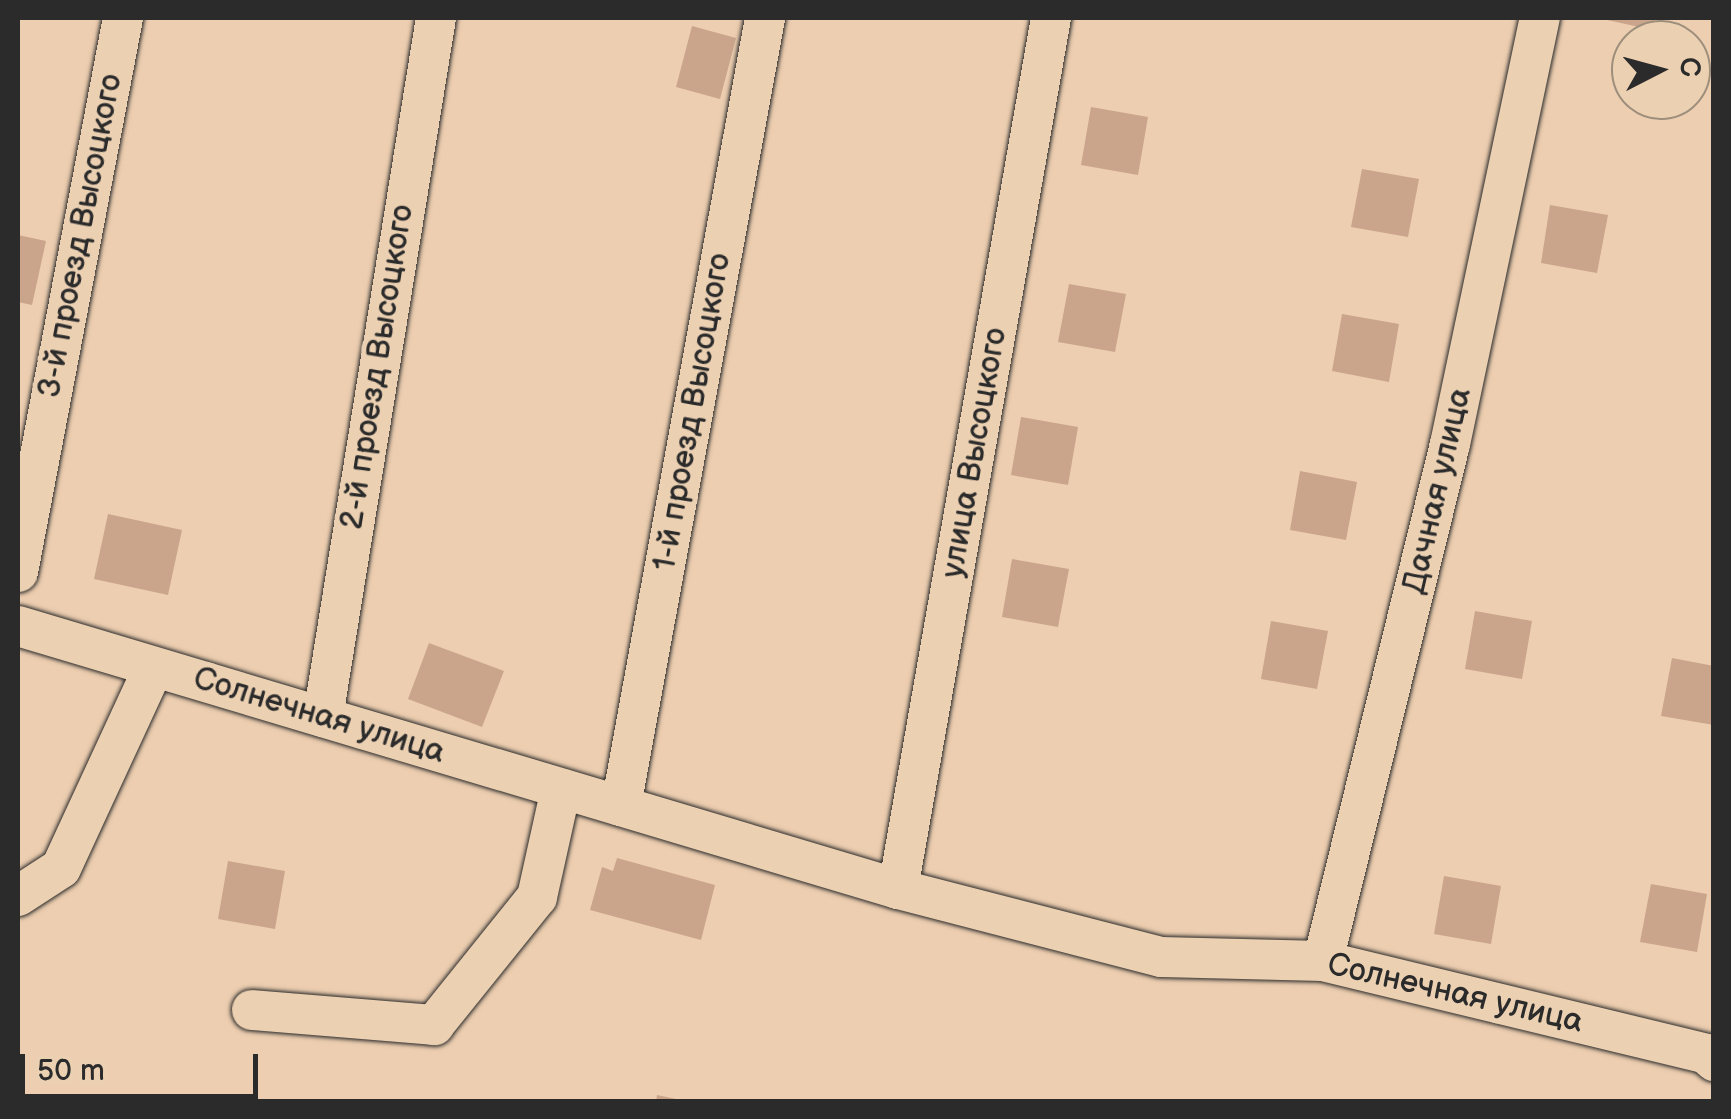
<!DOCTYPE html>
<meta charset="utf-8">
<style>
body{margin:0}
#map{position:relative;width:1731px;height:1119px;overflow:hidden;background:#edceb0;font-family:"Balsamiq Sans",sans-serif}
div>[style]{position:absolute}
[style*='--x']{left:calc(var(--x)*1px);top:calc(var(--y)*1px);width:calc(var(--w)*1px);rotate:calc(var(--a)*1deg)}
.building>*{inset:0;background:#caa58b}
.roads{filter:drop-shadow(0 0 2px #2b2b2b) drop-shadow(0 0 2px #2b2b2b)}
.minor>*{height:40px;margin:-20px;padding:0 20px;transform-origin:20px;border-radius:20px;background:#ebd0b2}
span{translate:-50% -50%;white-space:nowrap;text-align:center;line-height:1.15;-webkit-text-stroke:10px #ebd0b2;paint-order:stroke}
.street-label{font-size:32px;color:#2b2b2b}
.frame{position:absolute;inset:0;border:20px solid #2b2b2b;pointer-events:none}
.north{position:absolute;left:1611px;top:20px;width:100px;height:100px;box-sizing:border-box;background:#ebd0b2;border:2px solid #9e8e7c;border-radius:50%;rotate:84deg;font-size:28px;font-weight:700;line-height:40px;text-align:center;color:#2b2b2b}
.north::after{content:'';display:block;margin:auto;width:35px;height:45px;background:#2b2b2b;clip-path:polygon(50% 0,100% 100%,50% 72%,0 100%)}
.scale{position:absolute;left:20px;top:1054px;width:238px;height:45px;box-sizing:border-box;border:5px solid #2b2b2b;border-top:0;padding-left:12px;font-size:30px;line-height:35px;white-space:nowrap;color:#2b2b2b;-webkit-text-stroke:8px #ebd0b2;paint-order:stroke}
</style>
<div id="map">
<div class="building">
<div style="clip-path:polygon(1598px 18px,1655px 18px,1653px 30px)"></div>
<div style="clip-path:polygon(692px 26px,736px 38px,720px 99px,676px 87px)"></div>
<div style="clip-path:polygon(1091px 107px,1148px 117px,1138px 175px,1081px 165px)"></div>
<div style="clip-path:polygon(1362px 169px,1419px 179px,1408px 237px,1351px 227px)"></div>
<div style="clip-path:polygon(1550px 205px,1608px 215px,1597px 273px,1541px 263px)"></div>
<div style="clip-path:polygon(18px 235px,46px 241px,32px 305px,18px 302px)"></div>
<div style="clip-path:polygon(1069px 284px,1126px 294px,1115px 352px,1058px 342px)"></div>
<div style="clip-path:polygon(1342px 314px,1399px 324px,1389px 382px,1332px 371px)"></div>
<div style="clip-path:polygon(1021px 417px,1078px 427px,1068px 485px,1011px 475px)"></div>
<div style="clip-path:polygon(1300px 471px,1357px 482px,1346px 540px,1290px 530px)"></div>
<div style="clip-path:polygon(108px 514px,182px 530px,168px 595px,94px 579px)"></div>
<div style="clip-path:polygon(1012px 559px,1069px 569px,1058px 627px,1002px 617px)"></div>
<div style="clip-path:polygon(1475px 611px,1532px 621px,1522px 679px,1465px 669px)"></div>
<div style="clip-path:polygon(1271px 621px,1328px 631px,1317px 689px,1261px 679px)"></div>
<div style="clip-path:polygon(429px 643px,504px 671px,482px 727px,408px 699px)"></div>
<div style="clip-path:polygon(1672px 658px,1714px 666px,1714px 725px,1661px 716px)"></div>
<div style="clip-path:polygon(617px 858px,715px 885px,701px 940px,590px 910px,602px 867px,613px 871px)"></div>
<div style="clip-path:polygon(228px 861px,285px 871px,275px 929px,218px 919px)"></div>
<div style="clip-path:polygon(1444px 876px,1501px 886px,1491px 944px,1434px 934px)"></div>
<div style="clip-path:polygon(1651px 884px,1707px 894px,1697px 952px,1640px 942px)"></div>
<div style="clip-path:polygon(657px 1095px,681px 1100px,681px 1102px,656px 1102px)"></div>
</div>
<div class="roads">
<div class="minor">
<div style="--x:18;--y:572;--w:564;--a:-79.27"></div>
<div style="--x:18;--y:626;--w:918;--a:16.64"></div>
<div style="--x:898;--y:889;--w:272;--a:14.5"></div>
<div style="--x:1161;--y:957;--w:162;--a:1.4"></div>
<div style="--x:1323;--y:961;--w:394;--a:13.6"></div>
<div style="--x:1706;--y:1054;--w:11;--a:41"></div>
<div style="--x:323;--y:717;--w:708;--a:-80.82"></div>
<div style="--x:621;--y:806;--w:801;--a:-79.64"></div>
<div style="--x:898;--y:889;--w:884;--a:-80.04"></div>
<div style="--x:18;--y:896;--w:51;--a:-33.1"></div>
<div style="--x:61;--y:868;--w:221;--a:-65.2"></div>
<div style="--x:1323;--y:961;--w:532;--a:-76.2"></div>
<div style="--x:1450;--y:444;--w:435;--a:-78.1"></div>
<div style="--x:252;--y:1010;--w:183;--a:4.7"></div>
<div style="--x:434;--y:1025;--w:164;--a:-51.2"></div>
<div style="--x:537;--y:897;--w:111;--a:-77.5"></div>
</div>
</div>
<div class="street-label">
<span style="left:81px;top:236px;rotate:-79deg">3-й проезд Высоцкого</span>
<span style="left:378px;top:367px;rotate:-81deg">2-й проезд Высоцкого</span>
<span style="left:693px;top:412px;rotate:-80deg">1-й проезд Высоцкого</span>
<span style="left:975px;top:453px;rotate:-80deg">улица Высоцкого</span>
<span style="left:1438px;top:491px;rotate:-77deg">Дачная улица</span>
<span style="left:319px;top:716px;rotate:17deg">Солнечная улица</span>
<span style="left:1455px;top:994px;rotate:13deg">Солнечная улица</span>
</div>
<div class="frame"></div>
<div class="north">С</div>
<div class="scale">50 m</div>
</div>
